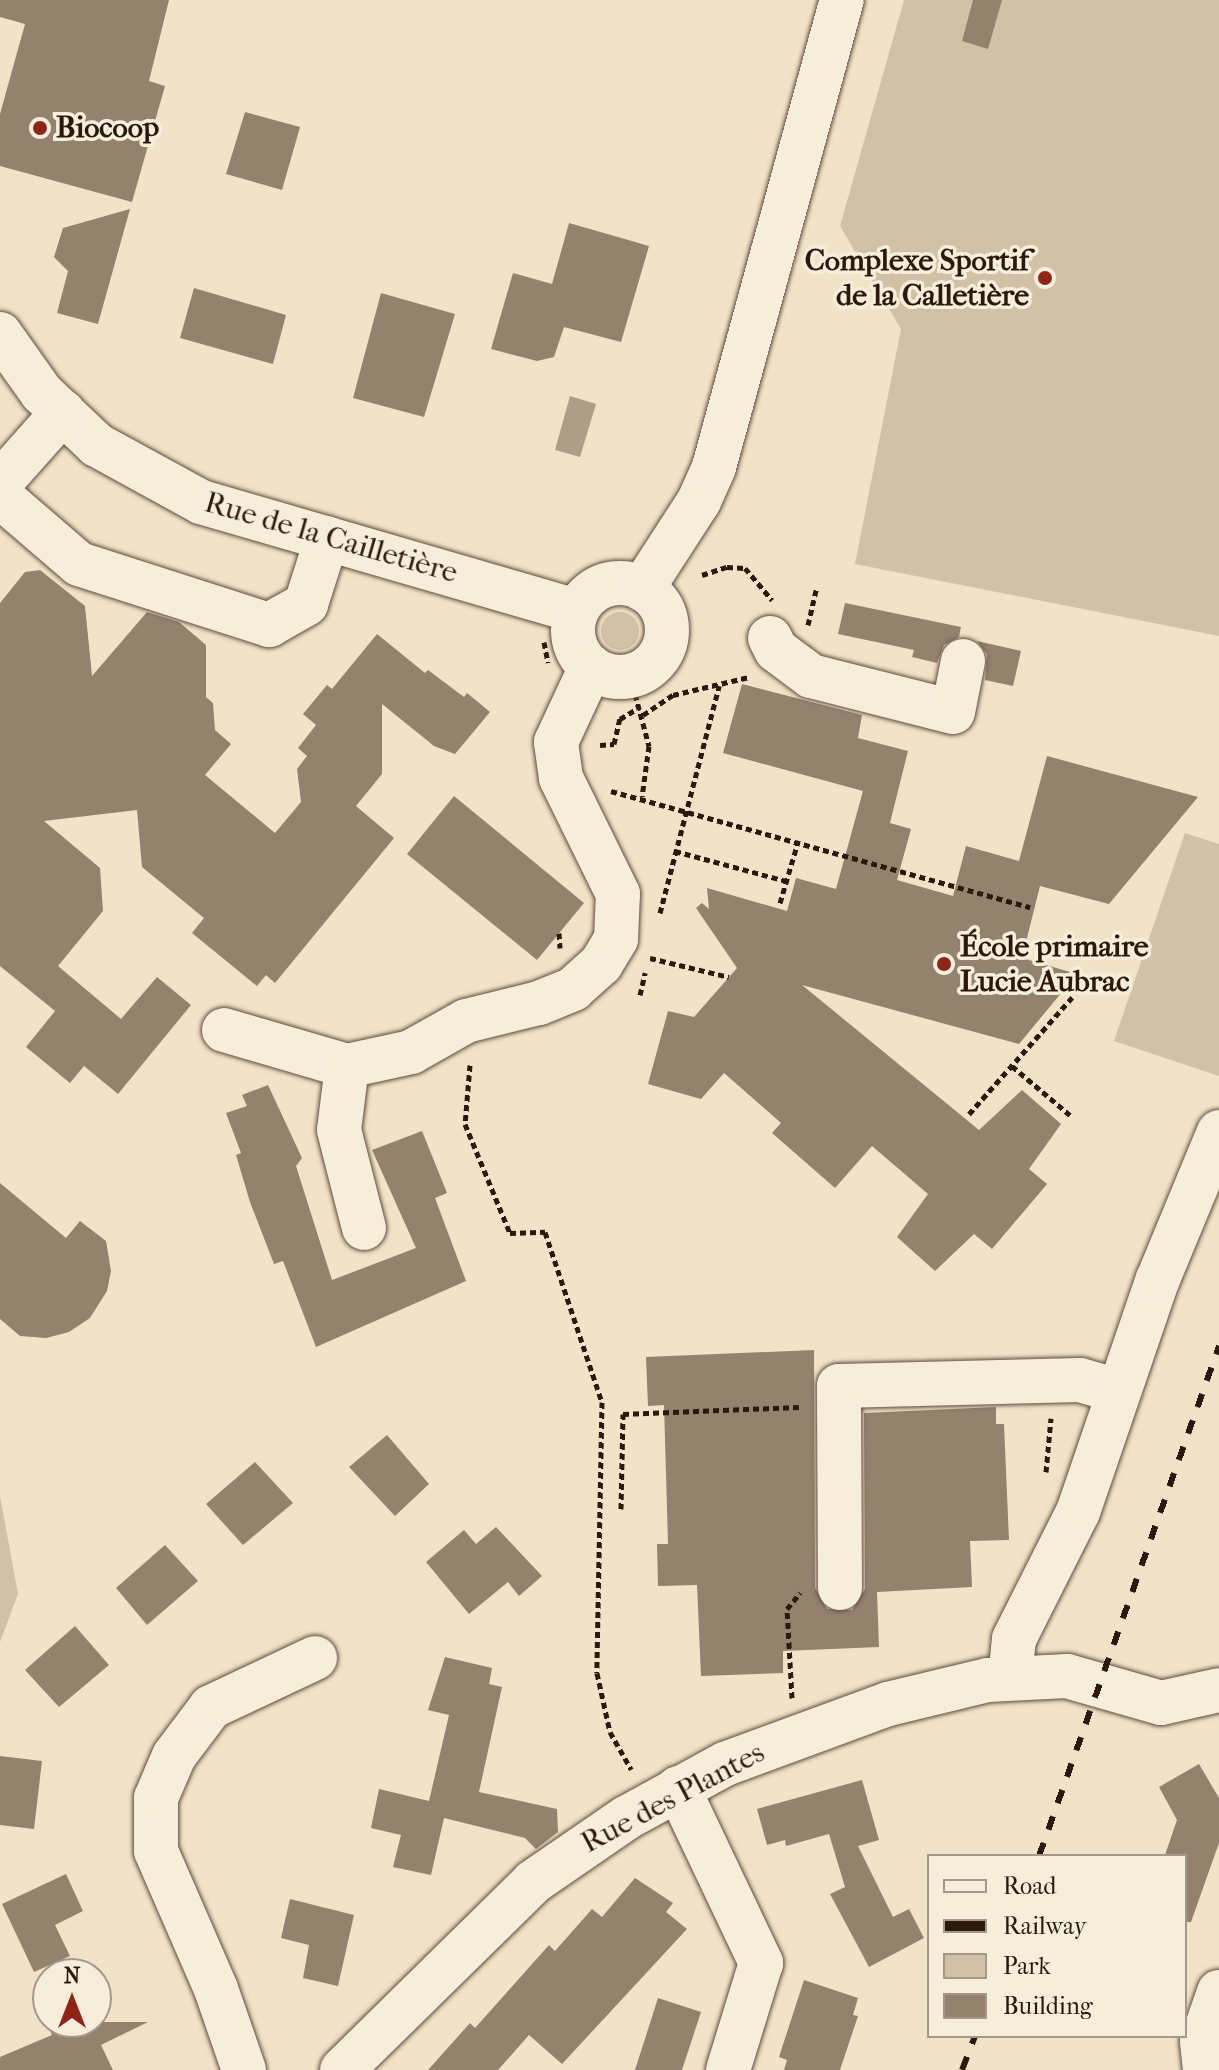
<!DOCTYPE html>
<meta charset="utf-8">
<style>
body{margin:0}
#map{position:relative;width:1219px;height:2070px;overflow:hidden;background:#f1e3c7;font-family:"IM FELL French Canon",serif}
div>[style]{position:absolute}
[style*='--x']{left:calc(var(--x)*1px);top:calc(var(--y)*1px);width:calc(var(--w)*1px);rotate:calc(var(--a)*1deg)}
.green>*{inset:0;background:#d0c1a7}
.round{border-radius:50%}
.water>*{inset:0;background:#ae9e88}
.building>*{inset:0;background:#92826e}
.path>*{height:5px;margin-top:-2.5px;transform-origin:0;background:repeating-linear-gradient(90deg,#2c190d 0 6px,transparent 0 10px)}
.roads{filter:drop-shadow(0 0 2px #5d4c3c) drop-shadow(0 0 2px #5d4c3c)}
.minor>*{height:44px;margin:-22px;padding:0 22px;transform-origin:22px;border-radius:22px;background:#f6eddb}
.minor>.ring{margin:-22px;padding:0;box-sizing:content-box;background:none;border:44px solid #f6eddb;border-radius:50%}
.rail>*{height:6px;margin-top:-3px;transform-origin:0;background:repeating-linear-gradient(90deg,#2c190d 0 14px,transparent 0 28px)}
.dots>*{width:22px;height:22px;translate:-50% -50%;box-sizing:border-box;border:4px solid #f6eddb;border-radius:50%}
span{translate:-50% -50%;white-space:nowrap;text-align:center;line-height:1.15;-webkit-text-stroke:7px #f6eddb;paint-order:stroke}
.poi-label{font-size:30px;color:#2c190d;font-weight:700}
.left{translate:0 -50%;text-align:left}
.right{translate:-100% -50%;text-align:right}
.street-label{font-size:30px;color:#2c190d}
.legend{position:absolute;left:927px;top:1854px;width:260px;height:184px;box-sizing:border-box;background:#f6eddb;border:2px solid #a59889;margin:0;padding:10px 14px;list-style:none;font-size:24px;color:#2c190d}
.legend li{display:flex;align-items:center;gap:16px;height:40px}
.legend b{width:40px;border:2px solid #a59889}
.north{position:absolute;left:32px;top:1958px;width:80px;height:80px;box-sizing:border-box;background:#f6eddb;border:2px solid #a59889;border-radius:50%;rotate:0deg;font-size:22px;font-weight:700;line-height:32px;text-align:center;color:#2c190d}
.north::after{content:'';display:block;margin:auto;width:28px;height:36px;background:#8f2418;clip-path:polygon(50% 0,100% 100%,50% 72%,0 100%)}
</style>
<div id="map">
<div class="green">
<div style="clip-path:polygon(904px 0,1219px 0,1219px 636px,855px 564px,901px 329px,840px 226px)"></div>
<div class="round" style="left:601px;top:612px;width:38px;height:38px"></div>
<div style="clip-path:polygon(1185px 833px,1219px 844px,1219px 1076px,1114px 1041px)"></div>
<div style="clip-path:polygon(0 1496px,18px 1594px,0 1642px)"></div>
</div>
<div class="water">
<div style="clip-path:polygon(570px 396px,596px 404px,580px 457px,555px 450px)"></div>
</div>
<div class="building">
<div style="clip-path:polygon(0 0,169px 0,149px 81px,165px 86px,132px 202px,0 166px,0 114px,25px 24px,0 17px)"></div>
<div style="clip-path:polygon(973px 0,1002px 0,988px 49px,962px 41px)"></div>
<div style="clip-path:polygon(245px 112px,300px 127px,282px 190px,226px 174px)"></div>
<div style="clip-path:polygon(130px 209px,98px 324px,57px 313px,68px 271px,54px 257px,63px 228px)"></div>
<div style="clip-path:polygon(569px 223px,649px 246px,621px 342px,564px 327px,554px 357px,537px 361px,491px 349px,513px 273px,552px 284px)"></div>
<div style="clip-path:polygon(194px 288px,286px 315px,273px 364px,180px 338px)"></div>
<div style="clip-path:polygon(381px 293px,455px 314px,424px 417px,353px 398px)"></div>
<div style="clip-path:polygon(40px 570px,85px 606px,92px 676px,147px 612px,179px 622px,206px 645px,206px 697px,213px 703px,215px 730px,231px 744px,205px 775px,275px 833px,301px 802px,297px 769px,307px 756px,298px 748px,316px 725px,303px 714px,327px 685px,332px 689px,377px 634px,425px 673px,428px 670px,464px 697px,467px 693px,490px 712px,455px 754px,434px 746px,382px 704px,382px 774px,356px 806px,394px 838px,275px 983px,266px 975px,257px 986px,192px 933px,204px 918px,142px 867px,137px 810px,44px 821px,100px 868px,103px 911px,58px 966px,121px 1019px,157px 977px,191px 1005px,118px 1094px,84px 1066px,70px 1083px,26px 1047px,55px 1011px,0 966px,0 603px,25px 572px)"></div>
<div style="clip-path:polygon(845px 603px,961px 627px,959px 637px,944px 645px,937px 663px,912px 657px,914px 650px,838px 634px)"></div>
<div style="clip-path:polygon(977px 641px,1021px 651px,1013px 686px,985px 680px,987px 654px)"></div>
<div style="clip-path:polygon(742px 684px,862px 715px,858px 738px,908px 751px,890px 823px,911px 829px,897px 880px,953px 896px,966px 846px,1019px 861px,1047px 756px,1198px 797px,1109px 904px,1040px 886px,1022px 958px,1077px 974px,1019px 1044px,802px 985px,979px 1130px,1022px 1090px,1061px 1124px,1029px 1169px,1047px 1184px,992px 1249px,974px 1234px,935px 1271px,897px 1237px,928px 1194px,872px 1146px,835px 1188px,772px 1133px,781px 1123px,724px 1073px,701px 1099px,648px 1084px,668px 1011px,694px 1017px,737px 968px,696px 908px,702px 903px,709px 909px,707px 888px,787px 911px,796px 878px,836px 889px,863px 791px,723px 753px)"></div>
<div style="clip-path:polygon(454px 796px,584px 903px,537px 960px,407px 854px)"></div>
<div style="clip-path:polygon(268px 1085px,302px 1158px,296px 1166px,332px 1280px,416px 1248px,372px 1150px,422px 1131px,447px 1193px,435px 1198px,466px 1281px,316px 1347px,283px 1261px,274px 1264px,250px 1202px,236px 1155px,241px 1153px,226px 1113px,247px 1106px,242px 1095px)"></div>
<div style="clip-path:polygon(0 1183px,66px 1238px,80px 1221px,106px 1241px,111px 1271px,107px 1291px,90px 1318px,69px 1332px,46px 1338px,20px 1336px,0 1319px)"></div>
<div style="clip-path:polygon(814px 1350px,815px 1588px,827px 1609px,852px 1610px,865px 1589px,864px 1413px,996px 1407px,996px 1424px,1004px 1424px,1009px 1540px,970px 1541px,972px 1587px,877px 1592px,879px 1647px,783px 1651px,783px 1673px,701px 1676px,697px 1585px,658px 1586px,657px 1544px,668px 1544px,664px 1405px,648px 1406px,646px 1357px)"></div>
<div style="clip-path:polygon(387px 1435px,429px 1484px,395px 1516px,349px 1467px)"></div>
<div style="clip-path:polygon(255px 1462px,293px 1503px,243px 1545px,206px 1504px)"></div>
<div style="clip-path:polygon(496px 1527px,542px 1576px,519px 1596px,508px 1582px,469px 1614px,426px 1562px,464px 1530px,476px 1544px)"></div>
<div style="clip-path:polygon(165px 1545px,198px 1581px,147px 1625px,116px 1588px)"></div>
<div style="clip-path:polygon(75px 1626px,109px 1665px,59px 1707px,25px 1670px)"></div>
<div style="clip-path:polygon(445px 1657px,492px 1668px,489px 1684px,502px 1687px,479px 1792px,557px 1809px,558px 1832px,536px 1849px,525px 1838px,444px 1818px,431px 1875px,393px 1867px,401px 1835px,371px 1828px,379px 1789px,429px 1801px,449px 1715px,428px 1710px)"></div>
<div style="clip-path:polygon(0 1756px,42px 1761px,34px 1829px,0 1825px)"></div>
<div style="clip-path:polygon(1199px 1764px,1219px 1798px,1219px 1843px,1191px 1922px,1185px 1922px,1185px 1856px,1165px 1855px,1177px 1820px,1159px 1787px)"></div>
<div style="clip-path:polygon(862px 1780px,879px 1840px,858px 1846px,893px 1917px,909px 1909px,924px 1938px,869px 1967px,830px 1894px,845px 1887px,829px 1834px,786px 1846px,785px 1840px,767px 1845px,757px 1809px)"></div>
<div style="clip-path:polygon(66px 1874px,83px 1911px,55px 1925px,70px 1956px,34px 1972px,2px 1904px)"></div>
<div style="clip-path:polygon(635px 1878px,673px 1903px,666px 1912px,687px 1929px,562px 2064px,529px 2035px,498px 2070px,428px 2070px,470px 2023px,475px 2028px,549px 1945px,555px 1951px,592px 1909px,602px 1917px)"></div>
<div style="clip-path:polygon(290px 1899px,354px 1915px,338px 1986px,303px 1978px,309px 1945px,281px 1938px)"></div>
<div style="clip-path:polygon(804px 1980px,858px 1998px,853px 2015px,858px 2016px,840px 2070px,784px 2070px,787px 2060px,779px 2057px)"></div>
<div style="clip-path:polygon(658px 1998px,701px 2012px,682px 2070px,635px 2070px)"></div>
<div style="clip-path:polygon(46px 2022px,148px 2022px,101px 2045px,113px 2070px,0 2070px,0 2057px,52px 2035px)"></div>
</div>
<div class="path">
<div style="--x:702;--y:575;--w:26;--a:-18"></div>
<div style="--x:727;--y:567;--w:18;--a:3"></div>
<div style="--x:745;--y:568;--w:42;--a:49.8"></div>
<div style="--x:808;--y:625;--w:36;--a:-77"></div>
<div style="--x:544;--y:642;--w:21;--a:79"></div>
<div style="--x:635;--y:694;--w:54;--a:74.9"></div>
<div style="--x:649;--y:746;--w:51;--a:97.8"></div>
<div style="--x:643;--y:715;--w:36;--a:-34"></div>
<div style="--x:673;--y:695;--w:78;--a:-13.3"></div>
<div style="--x:600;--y:745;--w:14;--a:-4"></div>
<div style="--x:614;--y:744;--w:26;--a:-77"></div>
<div style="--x:620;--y:719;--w:23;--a:-31"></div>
<div style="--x:611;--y:791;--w:435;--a:15.5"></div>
<div style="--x:675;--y:851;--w:115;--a:15.1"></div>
<div style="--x:780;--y:903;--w:64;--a:-73.6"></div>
<div style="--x:660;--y:913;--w:235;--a:-75.4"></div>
<div style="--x:559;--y:933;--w:15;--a:86"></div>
<div style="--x:650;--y:958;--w:81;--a:13.5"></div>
<div style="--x:640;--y:995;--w:23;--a:-77"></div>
<div style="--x:470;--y:1065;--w:59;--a:94.8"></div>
<div style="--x:465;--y:1124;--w:118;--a:67.6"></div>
<div style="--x:510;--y:1233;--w:35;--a:-2"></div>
<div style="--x:545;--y:1232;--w:179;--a:71.5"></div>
<div style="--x:602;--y:1402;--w:271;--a:91.1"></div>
<div style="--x:597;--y:1673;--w:60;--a:77.6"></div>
<div style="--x:610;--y:1732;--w:43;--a:60.4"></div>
<div style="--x:1012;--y:1066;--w:76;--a:40.2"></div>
<div style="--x:969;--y:1114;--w:160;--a:-48.5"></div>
<div style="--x:1046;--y:1472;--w:54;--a:-84.7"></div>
<div style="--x:621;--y:1509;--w:95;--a:-88.8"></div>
<div style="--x:623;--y:1414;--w:176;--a:-2.3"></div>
<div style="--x:792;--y:1698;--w:89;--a:-93.2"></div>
<div style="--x:787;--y:1609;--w:21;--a:-51"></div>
</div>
<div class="roads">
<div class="minor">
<div style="--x:0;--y:334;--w:72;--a:54.6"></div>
<div style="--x:42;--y:393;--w:76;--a:43.4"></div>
<div style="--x:97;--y:445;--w:119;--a:28.7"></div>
<div style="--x:201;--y:502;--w:391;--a:16.2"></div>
<div style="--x:0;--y:483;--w:95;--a:-48.4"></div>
<div style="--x:0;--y:496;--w:104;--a:40.7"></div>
<div style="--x:79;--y:564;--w:200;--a:17.8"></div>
<div style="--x:269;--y:625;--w:43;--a:-29.6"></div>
<div style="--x:306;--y:604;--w:69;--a:-72.3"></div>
<div class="ring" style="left:573px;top:583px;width:50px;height:50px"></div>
<div style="--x:642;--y:589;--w:105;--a:-57.1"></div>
<div style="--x:699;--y:501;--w:37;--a:-66"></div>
<div style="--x:714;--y:467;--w:484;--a:-74.7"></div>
<div style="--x:770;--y:638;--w:13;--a:63"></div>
<div style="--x:776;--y:650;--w:44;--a:36.6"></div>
<div style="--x:811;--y:676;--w:146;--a:14.2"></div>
<div style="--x:953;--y:712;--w:52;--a:-78.9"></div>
<div style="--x:224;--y:1030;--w:128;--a:16.3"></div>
<div style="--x:347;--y:1066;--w:66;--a:-12.3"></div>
<div style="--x:411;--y:1052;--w:63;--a:-29.4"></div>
<div style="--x:466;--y:1021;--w:75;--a:-13.9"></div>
<div style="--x:539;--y:1003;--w:37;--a:-22"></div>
<div style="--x:573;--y:989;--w:38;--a:-42"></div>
<div style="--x:601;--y:964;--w:29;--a:-59"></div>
<div style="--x:616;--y:939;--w:45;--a:-87.5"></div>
<div style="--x:618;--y:894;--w:129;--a:-116.2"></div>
<div style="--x:561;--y:778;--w:36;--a:-98"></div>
<div style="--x:556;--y:742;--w:83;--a:-65"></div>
<div style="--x:347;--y:1066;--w:64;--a:97.1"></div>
<div style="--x:339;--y:1130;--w:101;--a:75.7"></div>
<div style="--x:840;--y:1588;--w:202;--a:-90.3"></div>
<div style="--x:839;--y:1386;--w:241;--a:-1.4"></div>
<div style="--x:1080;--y:1380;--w:40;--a:16"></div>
<div style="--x:1010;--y:1677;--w:38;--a:-84"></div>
<div style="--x:1014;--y:1639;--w:142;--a:-63.3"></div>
<div style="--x:1078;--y:1512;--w:246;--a:-71.1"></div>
<div style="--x:1158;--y:1279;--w:159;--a:-67.5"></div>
<div style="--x:678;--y:1788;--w:194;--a:64.6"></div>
<div style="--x:761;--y:1963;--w:112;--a:107.1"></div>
<div style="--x:244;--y:2070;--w:86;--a:-109.1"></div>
<div style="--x:216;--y:1989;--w:150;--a:-113.5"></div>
<div style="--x:156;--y:1851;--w:53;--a:-90"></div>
<div style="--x:156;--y:1798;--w:46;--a:-66.8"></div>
<div style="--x:174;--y:1756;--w:61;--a:-52.9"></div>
<div style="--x:211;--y:1707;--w:115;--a:-25.2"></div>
<div style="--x:342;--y:2070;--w:268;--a:-44.5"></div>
<div style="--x:533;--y:1882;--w:113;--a:-34.5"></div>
<div style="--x:626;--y:1818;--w:113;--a:-28.6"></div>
<div style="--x:725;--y:1764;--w:174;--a:-20.2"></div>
<div style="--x:888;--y:1704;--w:103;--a:-13.5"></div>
<div style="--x:988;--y:1680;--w:79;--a:-2.9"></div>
<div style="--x:1067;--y:1676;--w:98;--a:16"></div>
<div style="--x:1161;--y:1703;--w:59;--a:-12.6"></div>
<div style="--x:1205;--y:2070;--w:29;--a:-96"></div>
<div style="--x:1202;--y:2041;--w:52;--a:-70.9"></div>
</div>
</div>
<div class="rail">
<div style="--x:1039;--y:1856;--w:541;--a:-70.56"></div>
<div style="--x:962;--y:2070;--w:36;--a:-69"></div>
</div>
<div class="dots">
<div style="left:40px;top:128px;background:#8f2418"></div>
<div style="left:1045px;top:278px;background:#8f2418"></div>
<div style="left:944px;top:964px;background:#8f2418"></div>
</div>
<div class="poi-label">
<span class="left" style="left:56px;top:128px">Biocoop</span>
<span class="right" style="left:1029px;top:278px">Complexe Sportif<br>de la Calletière</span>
<span class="left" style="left:960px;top:964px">École primaire<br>Lucie Aubrac</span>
</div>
<div class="street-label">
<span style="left:331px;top:538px;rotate:16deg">Rue de la Cailletière</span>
<span style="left:673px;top:1798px;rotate:-28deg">Rue des Plantes</span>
</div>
<ul class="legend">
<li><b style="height:10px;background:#f6eddb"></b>Road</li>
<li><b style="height:10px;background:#2c190d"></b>Railway</li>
<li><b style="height:22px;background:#d0c1a7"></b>Park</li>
<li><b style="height:22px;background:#92826e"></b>Building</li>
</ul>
<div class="north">N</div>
</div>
